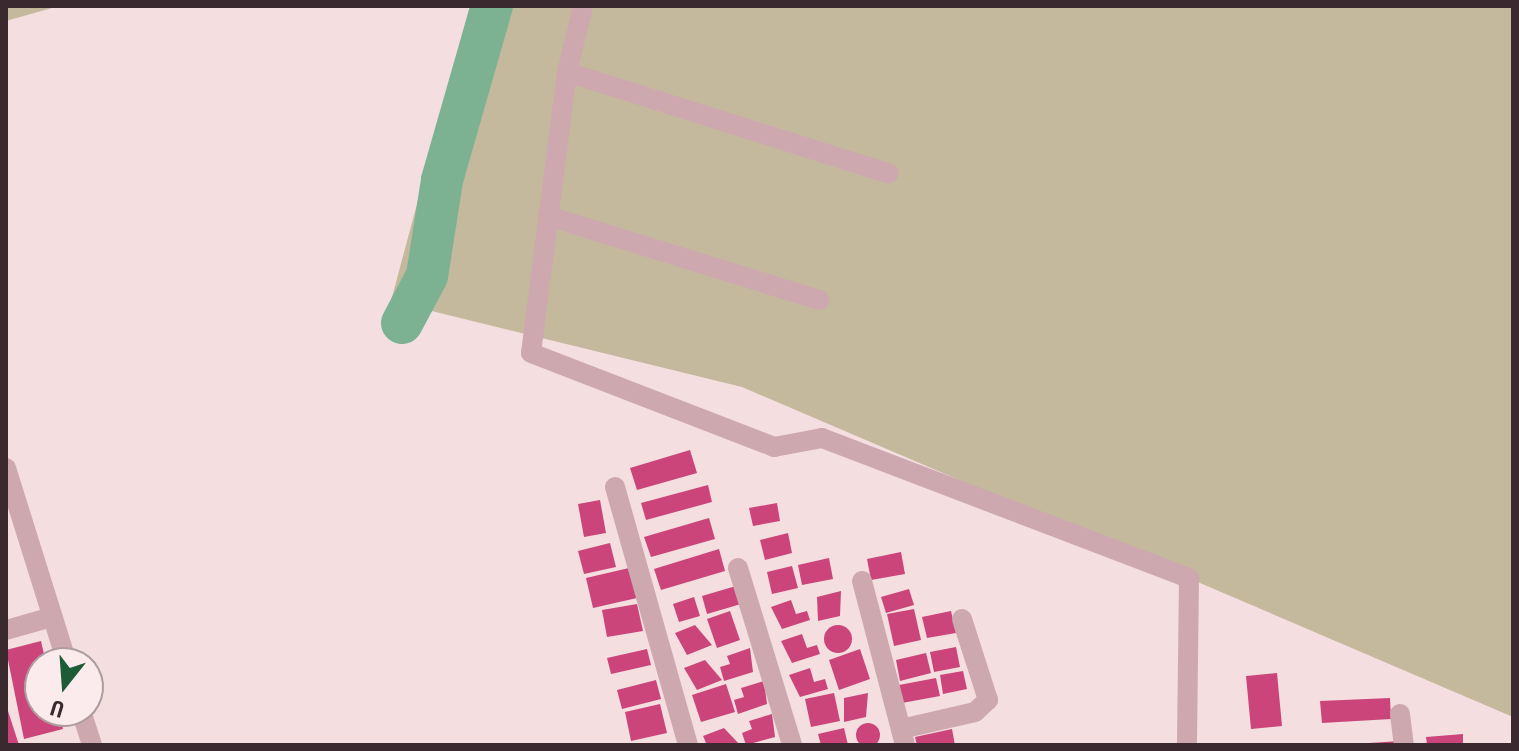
<!DOCTYPE html>
<style>
body{margin:0}
#map{position:relative;width:1519px;height:751px;overflow:hidden;background:#f4dee0;font-family:"Roboto Condensed",sans-serif}
div>[style]{position:absolute}
[style*='--x']{left:calc(var(--x)*1px);top:calc(var(--y)*1px);width:calc(var(--w)*1px);rotate:calc(var(--a)*1deg)}
.green>*{inset:0;background:#c4b89d}
.river>*{height:42px;margin:-21px;padding:0 21px;transform-origin:21px;border-radius:21px;background:#7cb292}
.building>*{inset:0;background:#cb457a}
.round{border-radius:50%}
.minor>*{height:20px;margin:-10px;padding:0 10px;transform-origin:10px;border-radius:10px;background:#cda9af}
span{translate:-50% -50%;white-space:nowrap;text-align:center;line-height:1.15;-webkit-text-stroke:6px #fbebec;paint-order:stroke}
.frame{position:absolute;inset:0;border:8px solid #3a292e;pointer-events:none}
.north{position:absolute;left:24px;top:647px;width:80px;height:80px;box-sizing:border-box;background:#fbebec;border:2px solid #ae9da0;border-radius:50%;rotate:197deg;font-size:22px;font-weight:700;line-height:32px;text-align:center;color:#3a292e}
.north::after{content:'';display:block;margin:auto;width:28px;height:36px;background:#1c5d38;clip-path:polygon(50% 0,100% 100%,50% 72%,0 100%)}
</style>
<div id="map">
<div class="green">
<div style="clip-path:polygon(6px 6px,59px 6px,6px 21px)"></div>
<div style="clip-path:polygon(470px 6px,1513px 6px,1513px 717px,742px 387px,391px 301px)"></div>
</div>
<div class="river">
<div style="--x:402;--y:323;--w:53;--a:-62"></div>
<div style="--x:427;--y:276;--w:97;--a:-81.1"></div>
<div style="--x:442;--y:180;--w:181;--a:-74"></div>
</div>
<div class="building">
<div style="clip-path:polygon(690px 450px,697px 473px,637px 490px,630px 468px)"></div>
<div style="clip-path:polygon(708px 485px,712px 502px,646px 520px,641px 503px)"></div>
<div style="clip-path:polygon(600px 500px,606px 533px,584px 537px,578px 504px)"></div>
<div style="clip-path:polygon(777px 503px,780px 521px,753px 526px,749px 508px)"></div>
<div style="clip-path:polygon(709px 518px,715px 539px,651px 557px,644px 537px)"></div>
<div style="clip-path:polygon(788px 533px,792px 553px,765px 560px,760px 540px)"></div>
<div style="clip-path:polygon(610px 543px,616px 567px,584px 574px,578px 551px)"></div>
<div style="clip-path:polygon(719px 549px,725px 571px,661px 590px,654px 569px)"></div>
<div style="clip-path:polygon(901px 552px,905px 574px,871px 580px,867px 559px)"></div>
<div style="clip-path:polygon(829px 558px,833px 579px,802px 585px,798px 565px)"></div>
<div style="clip-path:polygon(792px 566px,798px 588px,772px 594px,767px 572px)"></div>
<div style="clip-path:polygon(629px 568px,637px 598px,593px 608px,586px 578px)"></div>
<div style="clip-path:polygon(736px 586px,741px 604px,707px 614px,702px 596px)"></div>
<div style="clip-path:polygon(909px 589px,914px 605px,886px 613px,881px 597px)"></div>
<div style="clip-path:polygon(841px 591px,840px 616px,818px 621px,817px 597px)"></div>
<div style="clip-path:polygon(694px 597px,700px 616px,679px 622px,673px 604px)"></div>
<div style="clip-path:polygon(791px 600px,796px 614px,807px 611px,810px 620px,782px 629px,771px 607px)"></div>
<div style="clip-path:polygon(637px 604px,643px 631px,607px 637px,602px 610px)"></div>
<div style="clip-path:polygon(914px 609px,921px 640px,894px 646px,887px 614px)"></div>
<div style="clip-path:polygon(730px 611px,740px 640px,717px 648px,707px 619px)"></div>
<div style="clip-path:polygon(951px 611px,956px 633px,927px 638px,922px 617px)"></div>
<div style="clip-path:polygon(695px 625px,712px 645px,687px 655px,675px 633px)"></div>
<div class="round" style="left:824px;top:625px;width:28px;height:28px"></div>
<div style="clip-path:polygon(802px 634px,807px 648px,817px 645px,820px 654px,792px 663px,781px 641px)"></div>
<div style="clip-path:polygon(41px 641px,46px 663px,40px 663px,40px 711px,59px 711px,63px 729px,24px 739px,6px 650px)"></div>
<div style="clip-path:polygon(956px 647px,960px 667px,934px 672px,930px 652px)"></div>
<div style="clip-path:polygon(750px 648px,753px 672px,724px 681px,720px 667px,730px 664px,727px 656px)"></div>
<div style="clip-path:polygon(647px 649px,651px 665px,611px 674px,607px 658px)"></div>
<div style="clip-path:polygon(860px 649px,870px 679px,839px 690px,829px 660px)"></div>
<div style="clip-path:polygon(926px 653px,931px 673px,900px 681px,896px 660px)"></div>
<div style="clip-path:polygon(705px 660px,722px 680px,697px 690px,684px 668px)"></div>
<div style="clip-path:polygon(810px 668px,814px 682px,825px 679px,828px 689px,800px 697px,789px 675px)"></div>
<div style="clip-path:polygon(963px 671px,967px 689px,943px 694px,940px 675px)"></div>
<div style="clip-path:polygon(1277px 673px,1282px 726px,1251px 729px,1246px 676px)"></div>
<div style="clip-path:polygon(936px 678px,940px 696px,902px 703px,899px 685px)"></div>
<div style="clip-path:polygon(656px 680px,661px 699px,622px 709px,617px 690px)"></div>
<div style="clip-path:polygon(764px 681px,767px 704px,738px 714px,734px 700px,744px 697px,741px 688px)"></div>
<div style="clip-path:polygon(726px 684px,735px 712px,701px 722px,692px 695px)"></div>
<div style="clip-path:polygon(834px 693px,840px 721px,811px 727px,805px 699px)"></div>
<div style="clip-path:polygon(868px 693px,866px 717px,844px 722px,844px 698px)"></div>
<div style="clip-path:polygon(1390px 698px,1391px 719px,1322px 723px,1320px 701px)"></div>
<div style="clip-path:polygon(660px 704px,667px 733px,631px 741px,625px 712px)"></div>
<div style="clip-path:polygon(6px 708px,7px 708px,19px 745px,6px 745px)"></div>
<div style="clip-path:polygon(772px 714px,775px 737px,746px 745px,742px 733px,752px 729px,749px 721px)"></div>
<div class="round" style="left:856px;top:723px;width:24px;height:24px"></div>
<div style="clip-path:polygon(724px 728px,740px 745px,707px 745px,703px 736px)"></div>
<div style="clip-path:polygon(844px 728px,848px 745px,821px 745px,818px 734px)"></div>
<div style="clip-path:polygon(952px 729px,955px 745px,917px 745px,915px 737px)"></div>
<div style="clip-path:polygon(1463px 734px,1463px 745px,1427px 745px,1426px 737px)"></div>
<div style="clip-path:polygon(1400px 741px,1401px 745px,1369px 745px,1369px 743px)"></div>
</div>
<div class="minor">
<div style="--x:583;--y:6;--w:68;--a:103.6"></div>
<div style="--x:567;--y:72;--w:283;--a:97.3"></div>
<div style="--x:531;--y:353;--w:261;--a:21.1"></div>
<div style="--x:774;--y:447;--w:49;--a:-10.6"></div>
<div style="--x:822;--y:438;--w:393;--a:20.9"></div>
<div style="--x:1189;--y:578;--w:167;--a:90.7"></div>
<div style="--x:567;--y:72;--w:337;--a:17.5"></div>
<div style="--x:548;--y:216;--w:284;--a:17.2"></div>
<div style="--x:6;--y:468;--w:204;--a:72.6"></div>
<div style="--x:615;--y:487;--w:268;--a:74.2"></div>
<div style="--x:738;--y:568;--w:185;--a:73"></div>
<div style="--x:862;--y:581;--w:170;--a:75.3"></div>
<div style="--x:6;--y:630;--w:48;--a:-15.8"></div>
<div style="--x:81;--y:711;--w:36;--a:72"></div>
<div style="--x:1400;--y:714;--w:31;--a:83"></div>
<div style="--x:901;--y:729;--w:76;--a:-12.9"></div>
<div style="--x:975;--y:712;--w:18;--a:-43"></div>
<div style="--x:988;--y:700;--w:85;--a:-107.8"></div>
</div>
<div class="frame"></div>
<div class="north">U</div>
</div>
